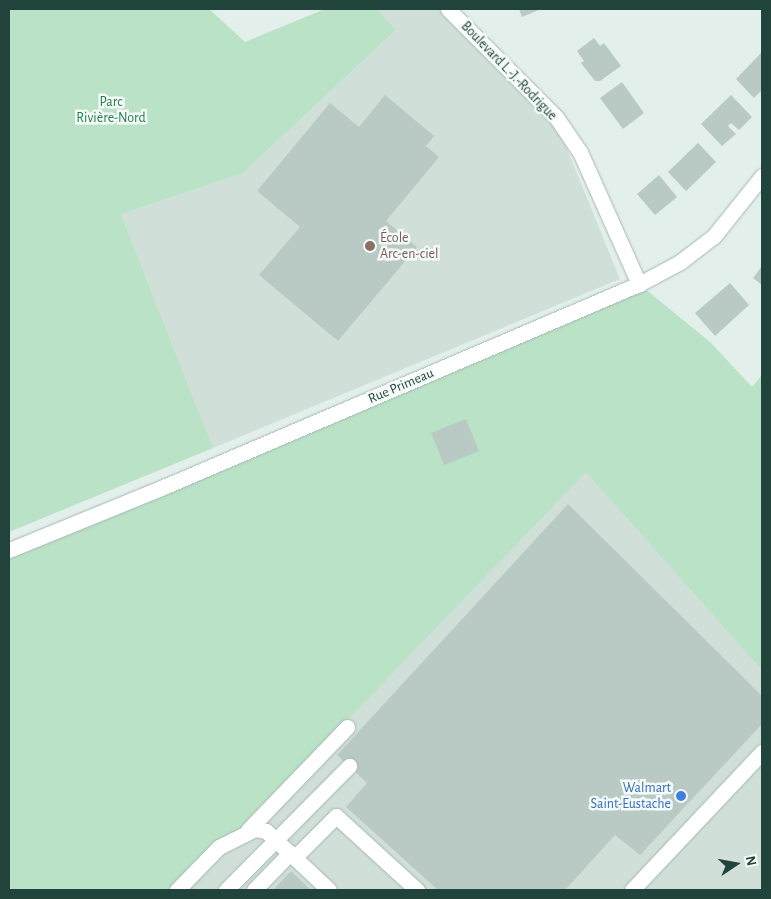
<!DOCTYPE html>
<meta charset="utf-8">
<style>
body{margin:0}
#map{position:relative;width:771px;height:899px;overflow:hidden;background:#e3efea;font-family:"Alegreya Sans",sans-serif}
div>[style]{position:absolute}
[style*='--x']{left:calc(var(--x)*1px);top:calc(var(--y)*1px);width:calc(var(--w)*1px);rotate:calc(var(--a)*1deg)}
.built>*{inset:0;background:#d1dfd9}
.green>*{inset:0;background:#bae2c6}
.building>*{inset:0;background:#b8cac3}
.roads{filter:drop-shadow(0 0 1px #a5b8b2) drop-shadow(0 0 1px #a5b8b2)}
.minor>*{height:15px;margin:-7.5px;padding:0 7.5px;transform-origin:7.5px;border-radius:7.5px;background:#fff}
.dots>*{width:14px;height:14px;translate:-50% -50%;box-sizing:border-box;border:2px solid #f4faf8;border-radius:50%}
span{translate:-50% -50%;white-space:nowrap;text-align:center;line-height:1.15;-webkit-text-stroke:5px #f4faf8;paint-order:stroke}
.street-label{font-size:14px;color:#20433b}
.park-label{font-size:14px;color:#257f4c}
.education-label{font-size:14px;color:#785e54}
.left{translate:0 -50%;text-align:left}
.shop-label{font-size:14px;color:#366cbe}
.right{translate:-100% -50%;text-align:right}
.frame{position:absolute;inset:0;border:10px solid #20433b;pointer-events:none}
.north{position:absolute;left:711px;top:839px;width:50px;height:50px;-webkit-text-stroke:4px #f4faf8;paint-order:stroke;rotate:78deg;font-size:14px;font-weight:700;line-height:20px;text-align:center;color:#20433b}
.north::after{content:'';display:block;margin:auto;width:18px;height:22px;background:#20433b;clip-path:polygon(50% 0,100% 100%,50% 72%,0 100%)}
</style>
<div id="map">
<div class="built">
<div style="clip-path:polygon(377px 9px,447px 9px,552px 122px,567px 149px,620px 279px,213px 448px,121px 214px,243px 173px,395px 31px)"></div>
<div style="clip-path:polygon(710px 342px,752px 387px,762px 375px,762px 890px,170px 890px)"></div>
</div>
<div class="green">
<div style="clip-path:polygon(9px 9px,209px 9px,245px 42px,325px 9px,377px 9px,396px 30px,243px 173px,121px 214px,213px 448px,9px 532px)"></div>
<div style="clip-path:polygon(639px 284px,710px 342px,752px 387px,762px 375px,762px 670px,586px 472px,184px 890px,9px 890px,9px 543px)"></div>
</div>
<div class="building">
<div style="clip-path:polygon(519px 9px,541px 9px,522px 17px)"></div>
<div style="clip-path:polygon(594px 38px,600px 46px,604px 43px,621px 66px,600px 81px,595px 81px,581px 63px,584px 61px,577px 51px)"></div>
<div style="clip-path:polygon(762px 52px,762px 90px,754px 98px,736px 79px)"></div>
<div style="clip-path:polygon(622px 82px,644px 113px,623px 129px,600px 98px)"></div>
<div style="clip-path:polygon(385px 95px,434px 136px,426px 146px,439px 157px,386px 221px,417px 247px,338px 341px,259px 275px,300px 227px,257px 191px,330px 103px,359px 127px)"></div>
<div style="clip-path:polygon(731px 95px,752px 117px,739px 130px,731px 123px,728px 126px,736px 134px,722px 146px,701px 124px)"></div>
<div style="clip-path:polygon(698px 143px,716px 162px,686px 191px,668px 172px)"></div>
<div style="clip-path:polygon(659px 175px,677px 197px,655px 215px,637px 194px)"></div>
<div style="clip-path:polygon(762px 266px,762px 285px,753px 278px)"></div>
<div style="clip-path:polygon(730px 283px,749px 305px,715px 336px,695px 313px)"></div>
<div style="clip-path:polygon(466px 419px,479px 451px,444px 465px,431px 433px)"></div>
<div style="clip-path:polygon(568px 504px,762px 696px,762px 724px,640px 855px,615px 835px,565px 890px,438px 890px,346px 807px,367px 783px,337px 755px)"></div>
<div style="clip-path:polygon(291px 871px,311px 890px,273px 890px)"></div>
</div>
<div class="roads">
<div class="minor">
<div style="--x:448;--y:9;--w:153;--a:45"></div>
<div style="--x:556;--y:117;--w:42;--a:55.6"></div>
<div style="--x:580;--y:152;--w:145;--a:65.9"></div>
<div style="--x:9;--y:550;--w:164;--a:-22.2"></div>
<div style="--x:161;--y:488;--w:520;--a:-23.11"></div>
<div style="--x:639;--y:284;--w:47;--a:-28.2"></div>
<div style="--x:680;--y:262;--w:43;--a:-37.4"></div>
<div style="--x:714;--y:236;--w:77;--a:-51.3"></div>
<div style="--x:248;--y:830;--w:143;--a:-46.1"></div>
<div style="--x:295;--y:857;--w:58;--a:-45"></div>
<div style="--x:336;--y:816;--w:110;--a:42.4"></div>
<div style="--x:177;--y:890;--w:60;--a:-45.7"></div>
<div style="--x:219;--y:847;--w:40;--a:-26.6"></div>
<div style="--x:255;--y:829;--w:11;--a:10"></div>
<div style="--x:266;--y:831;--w:86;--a:43.1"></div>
<div style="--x:226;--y:890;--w:175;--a:-45.2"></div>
<div style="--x:254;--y:890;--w:52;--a:-45.8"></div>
<div style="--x:632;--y:890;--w:190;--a:-46.7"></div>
</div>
</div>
<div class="dots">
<div style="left:370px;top:246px;background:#8d6e63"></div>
<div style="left:681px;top:796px;background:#3f7fe0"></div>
</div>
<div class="street-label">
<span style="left:509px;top:71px;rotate:46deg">Boulevard L.-J.-Rodrigue</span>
<span style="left:401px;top:386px;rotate:-23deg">Rue Primeau</span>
</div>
<div class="park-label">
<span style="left:111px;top:110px">Parc<br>Rivière-Nord</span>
</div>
<div class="education-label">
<span class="left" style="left:380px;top:246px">École<br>Arc-en-ciel</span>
</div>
<div class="shop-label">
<span class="right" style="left:671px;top:796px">Walmart<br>Saint-Eustache</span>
</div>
<div class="frame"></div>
<div class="north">N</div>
</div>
